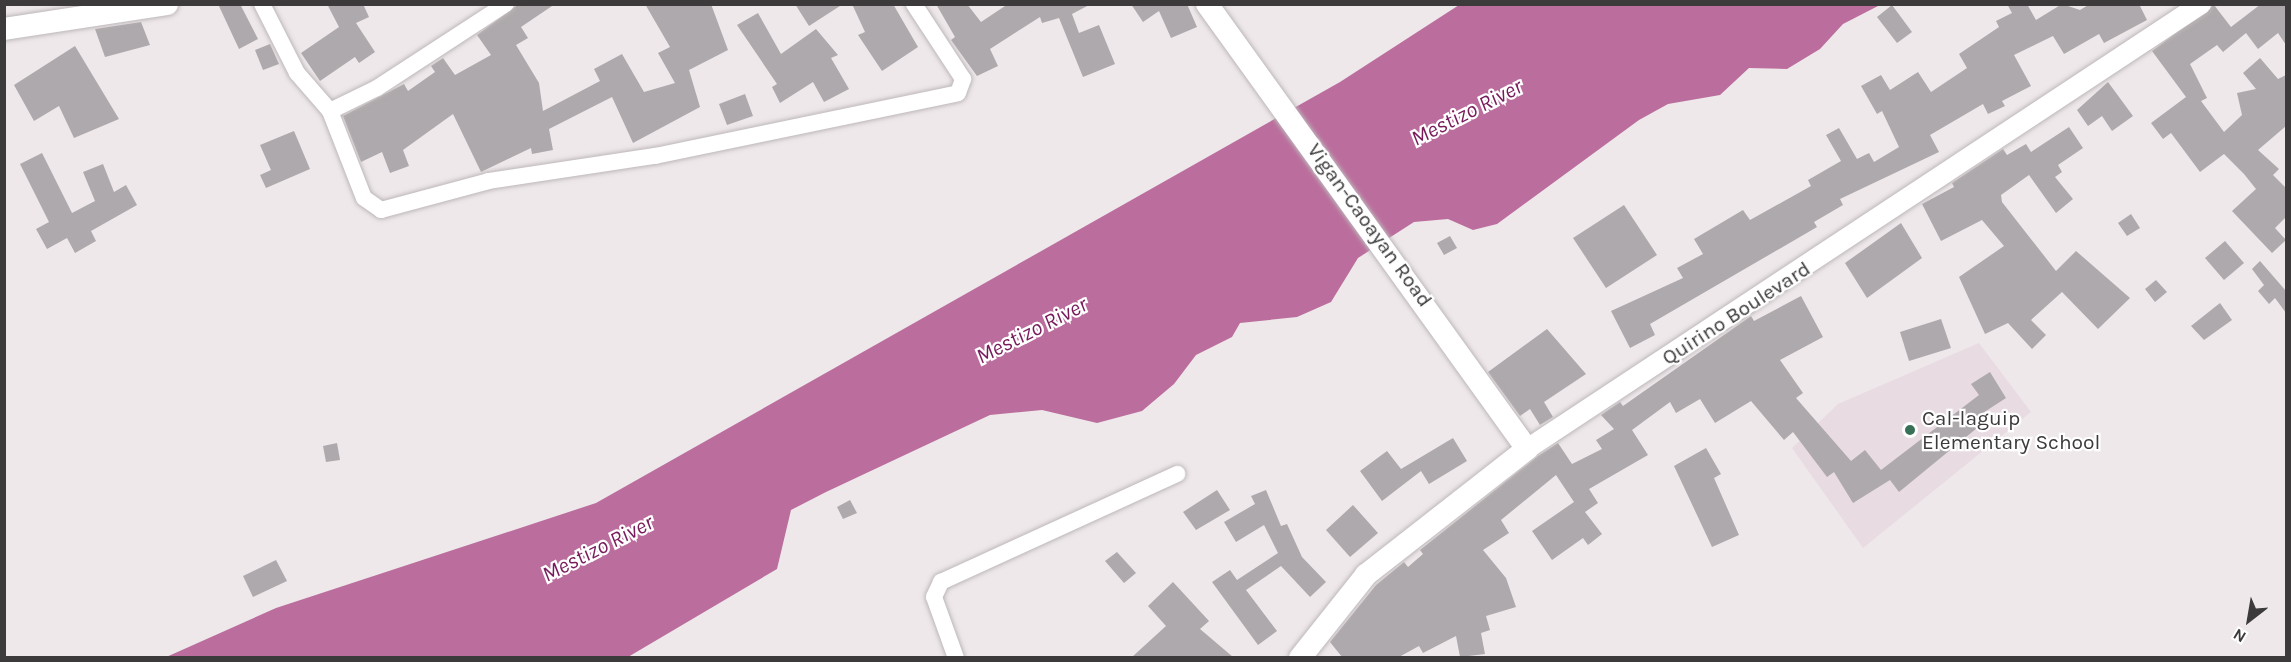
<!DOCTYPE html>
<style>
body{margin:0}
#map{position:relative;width:2291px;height:662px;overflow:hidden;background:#eee8eb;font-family:Karla,sans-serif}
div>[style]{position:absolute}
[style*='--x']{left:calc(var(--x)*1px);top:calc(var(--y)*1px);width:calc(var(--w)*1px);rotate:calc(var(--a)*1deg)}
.built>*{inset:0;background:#e8dbe2}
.water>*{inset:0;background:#bb6e9d}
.building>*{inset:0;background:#aea9ac}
.roads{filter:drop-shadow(0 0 2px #bdb7ba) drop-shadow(0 0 2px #bdb7ba)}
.minor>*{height:16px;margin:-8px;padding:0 8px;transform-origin:8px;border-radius:8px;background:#fff}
.tertiary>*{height:20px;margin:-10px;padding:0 10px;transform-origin:10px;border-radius:10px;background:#fff}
.secondary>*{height:22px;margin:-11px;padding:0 11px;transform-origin:11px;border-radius:11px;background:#fff}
.dots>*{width:16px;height:16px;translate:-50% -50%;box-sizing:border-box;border:3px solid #fff;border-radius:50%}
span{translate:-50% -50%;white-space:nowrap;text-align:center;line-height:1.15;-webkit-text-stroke:4.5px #fff;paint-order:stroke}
.street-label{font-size:21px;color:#3c3a3b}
.poi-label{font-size:21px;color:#3c3a3b}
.left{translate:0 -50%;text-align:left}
.water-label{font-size:22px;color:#781b5b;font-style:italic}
.frame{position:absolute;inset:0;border:6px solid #3c3a3b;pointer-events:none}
.north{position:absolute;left:2219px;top:590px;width:60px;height:60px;-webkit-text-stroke:4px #fff;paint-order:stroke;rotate:211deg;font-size:16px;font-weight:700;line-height:24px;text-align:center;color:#3c3a3b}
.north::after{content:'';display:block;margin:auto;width:21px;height:27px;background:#3c3a3b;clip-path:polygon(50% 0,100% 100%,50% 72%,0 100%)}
</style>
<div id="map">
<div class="built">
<div style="clip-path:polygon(1979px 343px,2031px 412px,1863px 548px,1792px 448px,1838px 404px)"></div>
</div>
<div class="water">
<div style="clip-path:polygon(1459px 5px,1880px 5px,1843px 24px,1820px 49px,1787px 69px,1749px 68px,1720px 95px,1668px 104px,1639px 120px,1497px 224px,1473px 230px,1448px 219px,1414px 222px,1358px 258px,1331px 302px,1297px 317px,1240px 323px,1232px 337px,1196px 355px,1174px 384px,1142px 411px,1097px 423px,1042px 410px,990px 415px,826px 492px,791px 510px,777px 569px,628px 657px,164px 658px,276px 608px,596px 503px,1340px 82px)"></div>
</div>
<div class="building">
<div style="clip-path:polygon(218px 4px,240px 4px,258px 39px,239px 49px)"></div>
<div style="clip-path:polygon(327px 4px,363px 4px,369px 17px,356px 23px,375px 52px,359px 63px,355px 57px,320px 81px,301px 53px,339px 27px)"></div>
<div style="clip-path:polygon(519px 4px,555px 4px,521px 27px,528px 38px,516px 45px,539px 83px,543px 111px,600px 81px,594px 69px,622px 54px,644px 92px,675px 83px,658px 53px,670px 47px,645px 4px,711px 4px,728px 50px,689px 70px,700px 107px,633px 143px,612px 97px,549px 129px,553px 150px,532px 154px,531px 148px,481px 172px,453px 114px,403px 150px,409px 166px,390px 173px,382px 152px,361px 162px,343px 116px,404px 84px,408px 91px,435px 72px,431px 66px,443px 58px,455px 75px,491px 55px,477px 35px)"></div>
<div style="clip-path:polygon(795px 4px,843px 4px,809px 26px)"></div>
<div style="clip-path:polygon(852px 4px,893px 4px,918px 47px,882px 71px,858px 35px,865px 32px)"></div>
<div style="clip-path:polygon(936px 4px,967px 4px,981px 22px,1008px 4px,1091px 4px,1072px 14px,1079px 33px,1099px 25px,1115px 64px,1083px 77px,1059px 18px,1042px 23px,1040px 17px,990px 49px,998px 66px,977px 76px,951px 40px,955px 37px)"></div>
<div style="clip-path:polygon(1131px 4px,1187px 4px,1197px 27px,1171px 38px,1159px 11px,1143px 22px)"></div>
<div style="clip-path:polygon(2007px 4px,2027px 4px,2036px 20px,2062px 4px,2080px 10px,2090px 4px,2139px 4px,2147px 20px,2104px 43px,2099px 34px,2064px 54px,2053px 36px,2014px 55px,2031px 86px,2002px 101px,2005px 106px,1988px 114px,1983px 104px,1930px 135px,1939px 152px,1840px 199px,1843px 205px,1814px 222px,1817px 227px,1650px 324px,1655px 335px,1630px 348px,1611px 311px,1683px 278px,1677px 268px,1703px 254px,1694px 239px,1743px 210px,1750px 220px,1811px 186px,1808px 180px,1841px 161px,1826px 135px,1839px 128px,1857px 159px,1869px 153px,1874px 162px,1899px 147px,1882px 111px,1877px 114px,1861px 86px,1881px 75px,1890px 90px,1918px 72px,1931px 92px,1967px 68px,1959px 54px,1999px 27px,1996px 21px,2012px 13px)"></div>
<div style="clip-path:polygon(2261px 4px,2286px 4px,2286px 45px,2278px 33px,2258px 49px,2246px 33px,2223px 52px,2217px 45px,2190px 64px,2207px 98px,2201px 101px,2224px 132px,2242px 115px,2237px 93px,2256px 89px,2243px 73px,2260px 58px,2278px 79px,2286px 75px,2286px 126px,2258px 150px,2279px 169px,2273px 175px,2286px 188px,2286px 217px,2275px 228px,2286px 240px,2272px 253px,2232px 211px,2256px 189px,2244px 174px,2224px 154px,2200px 172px,2171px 133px,2163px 139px,2151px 123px,2186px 97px,2152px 51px,2214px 5px,2231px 27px)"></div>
<div style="clip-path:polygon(1892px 5px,1912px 32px,1897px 43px,1877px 17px)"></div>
<div style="clip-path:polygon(758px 13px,781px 54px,816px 29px,838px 55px,831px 58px,849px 89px,824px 102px,813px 82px,780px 103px,772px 87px,777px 84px,737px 25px)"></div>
<div style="clip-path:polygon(141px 22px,150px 45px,105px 57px,95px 29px)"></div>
<div style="clip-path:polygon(270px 44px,279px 64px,263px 70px,255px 50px)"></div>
<div style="clip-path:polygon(75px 46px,119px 119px,74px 138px,59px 106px,34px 121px,14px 85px)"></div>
<div style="clip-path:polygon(2108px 82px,2133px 116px,2112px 131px,2102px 116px,2088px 126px,2077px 110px)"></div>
<div style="clip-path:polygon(745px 94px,753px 116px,727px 125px,719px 104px)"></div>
<div style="clip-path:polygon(2069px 127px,2083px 148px,2058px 165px,2062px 172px,2055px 177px,2073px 199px,2056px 213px,2029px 175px,2001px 195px,2002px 202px,2056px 271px,2076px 251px,2130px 298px,2098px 329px,2062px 292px,2031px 320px,2046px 335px,2032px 349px,2008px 323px,1985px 334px,1959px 277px,2004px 246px,1982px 220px,1941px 241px,1922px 204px,1954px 187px,1952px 183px,2003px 149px,2007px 155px,2026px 144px,2031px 152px)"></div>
<div style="clip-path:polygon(294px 131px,310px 169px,266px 188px,260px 175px,271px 170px,260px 145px)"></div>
<div style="clip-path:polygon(42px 153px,72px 213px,95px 201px,83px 172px,103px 164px,114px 192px,126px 185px,137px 205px,91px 231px,96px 241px,75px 253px,67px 238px,47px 249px,36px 229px,49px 222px,20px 164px)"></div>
<div style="clip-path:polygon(1624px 205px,1657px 255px,1606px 288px,1573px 238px)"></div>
<div style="clip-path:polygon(2131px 214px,2140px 228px,2127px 236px,2118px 223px)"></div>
<div style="clip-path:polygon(1901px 223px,1922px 258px,1867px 298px,1845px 263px)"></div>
<div style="clip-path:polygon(1450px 236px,1457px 248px,1444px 255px,1437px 243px)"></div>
<div style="clip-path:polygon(2225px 241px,2244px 263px,2224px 280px,2205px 258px)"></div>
<div style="clip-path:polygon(2260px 261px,2286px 291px,2286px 313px,2275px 298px,2269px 304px,2258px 291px,2264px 285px,2252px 269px)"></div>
<div style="clip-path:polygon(2156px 280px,2167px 292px,2155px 302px,2145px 289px)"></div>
<div style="clip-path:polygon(1801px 296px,1823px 337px,1780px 360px,1803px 393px,1796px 398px,1851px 461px,1865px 450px,1881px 470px,1979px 395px,1971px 384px,1990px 372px,2006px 398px,1972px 420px,1977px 428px,1899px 492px,1890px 480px,1853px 503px,1834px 472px,1827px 477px,1793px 432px,1784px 440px,1751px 401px,1715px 423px,1700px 399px,1676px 413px,1670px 402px,1632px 430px,1648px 455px,1589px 489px,1598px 503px,1585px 512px,1602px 534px,1588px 545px,1583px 538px,1552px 560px,1532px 531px,1574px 502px,1556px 475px,1501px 520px,1509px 533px,1483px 550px,1506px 578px,1516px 607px,1486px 616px,1490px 630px,1481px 633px,1485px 654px,1460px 657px,1456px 636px,1423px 653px,1419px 646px,1399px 657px,1342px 657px,1330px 642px,1376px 585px,1404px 562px,1408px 567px,1423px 554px,1420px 550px,1538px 456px,1558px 443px,1572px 464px,1602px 449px,1596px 440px,1614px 429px,1601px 415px,1620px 402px,1623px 406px,1751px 316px,1754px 321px)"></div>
<div style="clip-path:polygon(2220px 303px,2232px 320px,2204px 340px,2191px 326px)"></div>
<div style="clip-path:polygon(1941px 319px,1951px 348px,1909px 361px,1900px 332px)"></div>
<div style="clip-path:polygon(1547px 329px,1586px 374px,1544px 402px,1553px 417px,1540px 425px,1530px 409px,1520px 416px,1488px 372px)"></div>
<div style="clip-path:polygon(1453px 438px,1467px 461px,1429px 484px,1421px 471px,1382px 501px,1360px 471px,1387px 451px,1401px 469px)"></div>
<div style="clip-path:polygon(337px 443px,340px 460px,326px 462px,323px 446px)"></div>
<div style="clip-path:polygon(1706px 448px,1721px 474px,1714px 478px,1739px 535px,1712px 547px,1674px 466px)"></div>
<div style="clip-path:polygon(1217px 490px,1230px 510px,1196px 530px,1183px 512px)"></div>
<div style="clip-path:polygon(1266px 490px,1281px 526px,1287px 524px,1302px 557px,1326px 582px,1310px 597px,1281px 566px,1246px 590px,1277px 631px,1258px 645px,1212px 582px,1230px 570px,1237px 580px,1278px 553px,1264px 525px,1236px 542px,1224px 522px,1255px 504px,1251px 496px)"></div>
<div style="clip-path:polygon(850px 500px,857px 513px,843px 519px,837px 507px)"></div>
<div style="clip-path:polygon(1353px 505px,1378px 533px,1350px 557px,1326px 530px)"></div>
<div style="clip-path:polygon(1117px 552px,1136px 573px,1124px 583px,1105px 561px)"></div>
<div style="clip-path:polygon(276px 560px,287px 581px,253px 597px,243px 576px)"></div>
<div style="clip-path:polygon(1173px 582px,1209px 621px,1200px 629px,1233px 657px,1132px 657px,1166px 626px,1148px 606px)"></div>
</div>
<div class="roads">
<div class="minor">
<div style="--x:262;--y:4;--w:77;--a:63.1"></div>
<div style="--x:297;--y:73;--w:50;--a:49"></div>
<div style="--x:330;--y:111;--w:52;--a:-26.1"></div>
<div style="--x:377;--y:88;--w:154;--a:-33.1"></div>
<div style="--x:330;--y:111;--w:93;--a:68.7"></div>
<div style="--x:364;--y:198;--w:21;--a:35"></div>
<div style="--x:381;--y:210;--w:112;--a:-15"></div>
<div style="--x:489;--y:181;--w:168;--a:-8.6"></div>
<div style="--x:655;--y:156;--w:309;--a:-11.7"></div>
<div style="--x:958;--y:93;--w:15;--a:-70"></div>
<div style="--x:963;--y:79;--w:90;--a:-123.2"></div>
<div style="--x:956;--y:658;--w:65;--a:-109.8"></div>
<div style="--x:934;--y:597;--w:17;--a:-65"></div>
<div style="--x:941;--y:582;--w:260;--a:-24.6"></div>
</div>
<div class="tertiary">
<div style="--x:1527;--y:449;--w:808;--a:-33.43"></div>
</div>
<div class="secondary">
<div style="--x:1207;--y:4;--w:548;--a:54.28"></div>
<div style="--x:1527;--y:449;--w:204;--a:142"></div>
<div style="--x:1366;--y:575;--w:106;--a:128.5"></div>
<div style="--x:4;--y:29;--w:165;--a:-8.7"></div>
</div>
</div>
<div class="dots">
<div style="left:1910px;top:430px;background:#377057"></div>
</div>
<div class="street-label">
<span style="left:1370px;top:225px;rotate:54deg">Vigan-Caoayan Road</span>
<span style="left:1736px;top:313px;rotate:-33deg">Quirino Boulevard</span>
</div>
<div class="poi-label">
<span class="left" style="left:1922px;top:430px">Cal-laguip<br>Elementary School</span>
</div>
<div class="water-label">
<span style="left:1467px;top:113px;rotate:-27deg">Mestizo River</span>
<span style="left:1032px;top:331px;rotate:-27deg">Mestizo River</span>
<span style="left:598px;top:549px;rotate:-27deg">Mestizo River</span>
</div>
<div class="frame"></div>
<div class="north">N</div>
</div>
